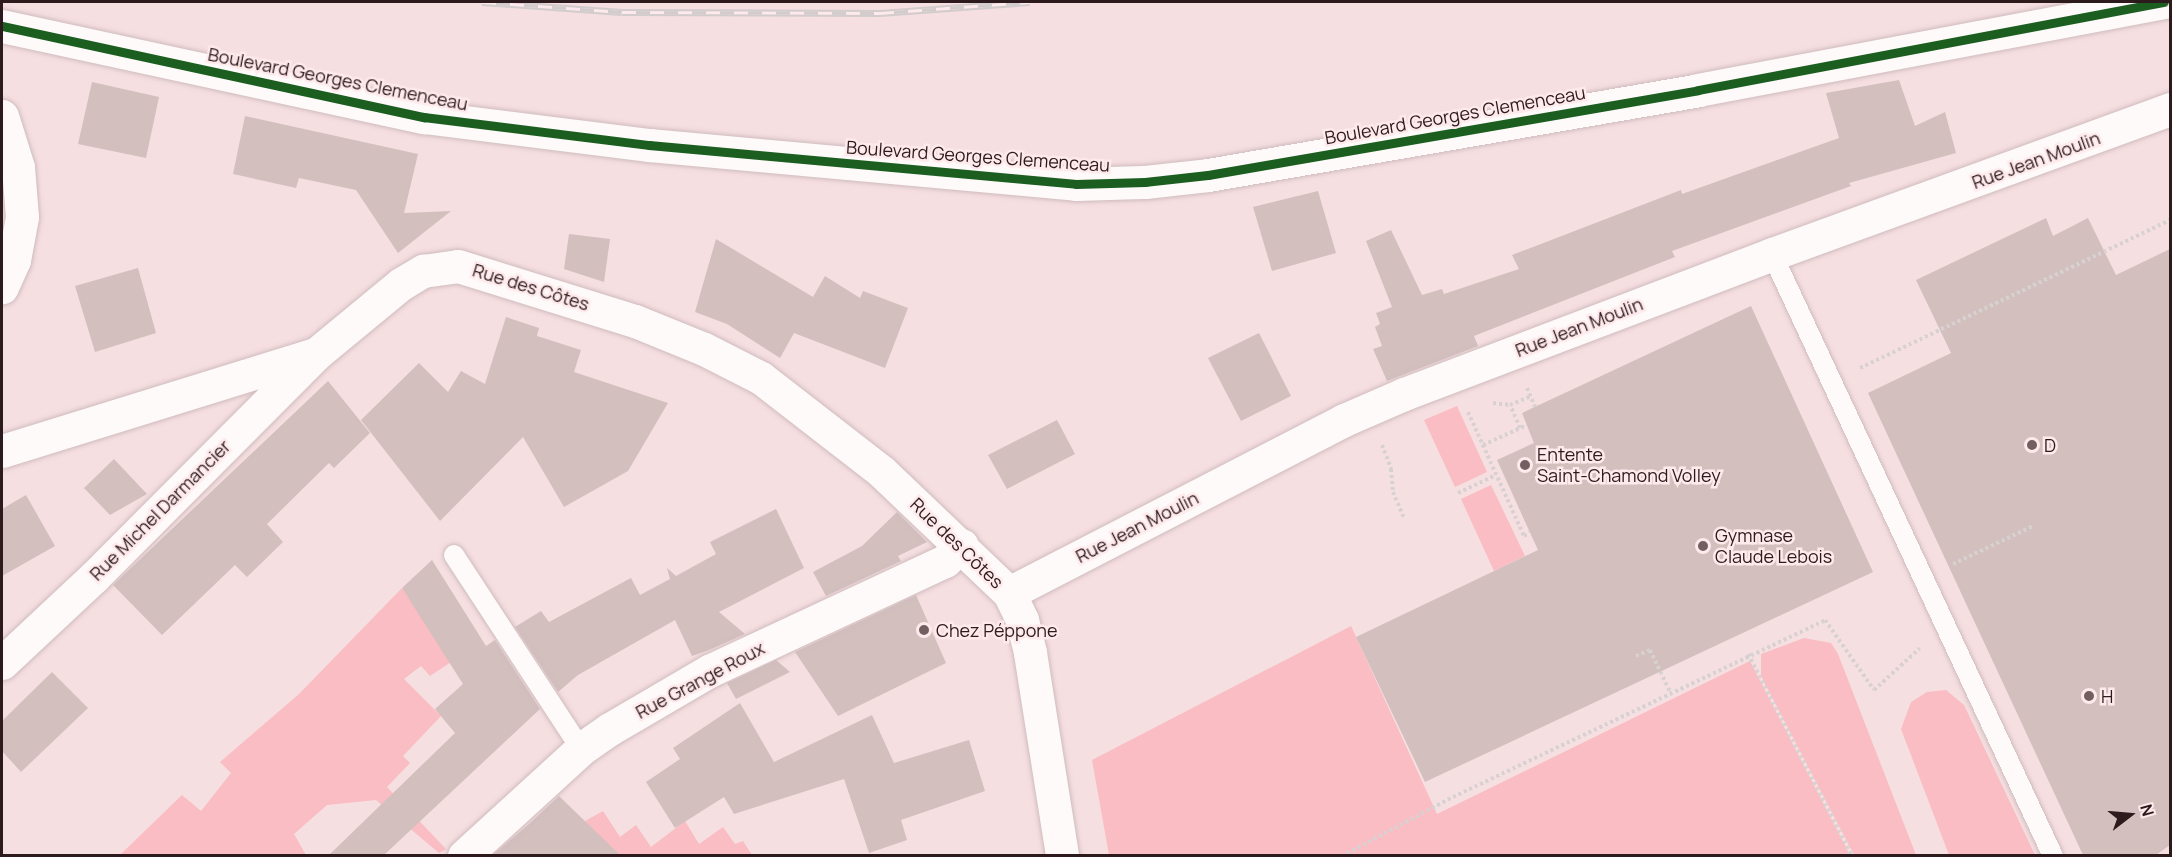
<!DOCTYPE html>
<meta charset="utf-8">
<style>
body{margin:0}
#map{position:relative;width:2172px;height:857px;overflow:hidden;background:#f6dfe1;font-family:Manrope,sans-serif}
div>[style]{position:absolute}
[style*='--x']{left:calc(var(--x)*1px);top:calc(var(--y)*1px);width:calc(var(--w)*1px);rotate:calc(var(--a)*1deg)}
.green>*{inset:0;background:#f9bdc3}
.building>*{inset:0;background:#d2bfbe}
.path>*{height:4px;margin-top:-2px;transform-origin:0;background:repeating-linear-gradient(90deg,#d8d1d2 0 3px,transparent 0 6px)}
.roads{filter:drop-shadow(0 0 2px #cfbbbd) drop-shadow(0 0 2px #cfbbbd)}
.lane>*{height:20px;margin:-10px;padding:0 10px;transform-origin:10px;border-radius:10px;background:#fefafa}
.street>*{height:33px;margin:-16.5px;padding:0 16.5px;transform-origin:16.5px;border-radius:16.5px;background:#fefafa}
.secondary>*{height:33px;margin:-16.5px;padding:0 16.5px;transform-origin:16.5px;border-radius:16.5px;background:#fefafa}
.rail>*{height:7px;margin-top:-3.5px;transform-origin:0;background:repeating-linear-gradient(90deg,#fee9eb 0 14px,#d3cccd 0 28px);box-sizing:border-box;border-block:2px solid #d3cccd}
.cycleway>*{height:9px;margin:-4.5px;padding:0 4.5px;transform-origin:4.5px;border-radius:4.5px;background:#1b5e20}
.dots>*{width:16px;height:16px;translate:-50% -50%;box-sizing:border-box;border:3px solid #fee9eb;border-radius:50%}
span{translate:-50% -50%;white-space:nowrap;text-align:center;line-height:1.15;-webkit-text-stroke:5px #fee9eb;paint-order:stroke}
.street-label{font-size:18px;color:#2c1a1c}
.poi-label{font-size:18px;color:#2c1a1c}
.left{translate:0 -50%;text-align:left}
.frame{position:absolute;inset:0;border:3px solid #2c1a1c;pointer-events:none}
.north{position:absolute;left:2100px;top:785px;width:60px;height:60px;-webkit-text-stroke:4px #fee9eb;paint-order:stroke;rotate:74deg;font-size:16px;font-weight:700;line-height:24px;text-align:center;color:#2c1a1c}
.north::after{content:'';display:block;margin:auto;width:21px;height:27px;background:#2c1a1c;clip-path:polygon(50% 0,100% 100%,50% 72%,0 100%)}
</style>
<div id="map">
<div class="green">
<div style="clip-path:polygon(1457px 406px,1487px 472px,1455px 487px,1424px 420px)"></div>
<div style="clip-path:polygon(1491px 485px,1525px 556px,1494px 571px,1461px 499px)"></div>
<div style="clip-path:polygon(402px 588px,451px 662px,430px 676px,421px 666px,404px 679px,441px 716px,403px 756px,410px 763px,387px 787px,446px 849px,439px 853px,376px 800px,327px 805px,294px 834px,306px 855px,120px 855px,182px 795px,201px 811px,231px 773px,220px 762px,299px 694px)"></div>
<div style="clip-path:polygon(1351px 626px,1437px 814px,1750px 661px,1850px 855px,1109px 855px,1092px 760px)"></div>
<div style="clip-path:polygon(1804px 638px,1831px 643px,1838px 654px,1916px 855px,1854px 855px,1761px 676px,1761px 654px)"></div>
<div style="clip-path:polygon(1946px 690px,1964px 705px,2035px 855px,1949px 855px,1901px 729px,1911px 702px,1927px 692px)"></div>
<div style="clip-path:polygon(603px 811px,620px 837px,636px 825px,651px 847px,685px 821px,699px 844px,723px 827px,735px 844px,743px 841px,752px 855px,601px 855px,609px 848px,585px 821px)"></div>
</div>
<div class="building">
<div style="clip-path:polygon(1899px 80px,1915px 126px,1945px 112px,1956px 153px,1849px 183px,1851px 186px,1672px 251px,1675px 257px,1474px 336px,1478px 346px,1387px 381px,1373px 349px,1382px 346px,1375px 327px,1380px 324px,1376px 313px,1392px 307px,1366px 241px,1391px 230px,1422px 295px,1442px 289px,1444px 294px,1519px 269px,1512px 255px,1681px 190px,1682px 194px,1839px 138px,1826px 93px)"></div>
<div style="clip-path:polygon(92px 82px,159px 97px,146px 158px,78px 144px)"></div>
<div style="clip-path:polygon(245px 116px,418px 154px,404px 213px,451px 211px,398px 253px,356px 190px,299px 178px,296px 188px,233px 174px)"></div>
<div style="clip-path:polygon(1318px 191px,1336px 253px,1272px 271px,1253px 207px)"></div>
<div style="clip-path:polygon(2046px 218px,2053px 236px,2088px 218px,2116px 275px,2170px 249px,2170px 845px,2156px 855px,2083px 855px,1868px 393px,1951px 353px,1916px 280px)"></div>
<div style="clip-path:polygon(569px 234px,610px 239px,604px 282px,564px 269px)"></div>
<div style="clip-path:polygon(716px 239px,813px 297px,825px 276px,860px 298px,863px 291px,908px 308px,885px 368px,794px 333px,780px 358px,727px 324px,695px 312px)"></div>
<div style="clip-path:polygon(138px 268px,156px 333px,95px 352px,75px 286px)"></div>
<div style="clip-path:polygon(1751px 306px,1873px 572px,1425px 782px,1356px 637px,1538px 550px,1497px 460px,1534px 443px,1522px 413px)"></div>
<div style="clip-path:polygon(506px 317px,539px 328px,537px 336px,581px 350px,574px 372px,668px 403px,628px 471px,564px 507px,523px 437px,440px 521px,361px 420px,419px 363px,448px 392px,461px 371px,485px 384px)"></div>
<div style="clip-path:polygon(1259px 333px,1291px 396px,1241px 421px,1208px 358px)"></div>
<div style="clip-path:polygon(328px 381px,370px 433px,334px 468px,329px 463px,267px 524px,283px 542px,247px 577px,235px 565px,162px 635px,113px 585px)"></div>
<div style="clip-path:polygon(1057px 420px,1075px 454px,1007px 489px,988px 455px)"></div>
<div style="clip-path:polygon(114px 459px,147px 494px,110px 515px,84px 488px)"></div>
<div style="clip-path:polygon(26px 495px,55px 546px,2px 576px,2px 509px)"></div>
<div style="clip-path:polygon(776px 509px,804px 568px,719px 612px,745px 634px,709px 650px,692px 656px,675px 620px,578px 675px,558px 692px,515px 627px,541px 611px,549px 622px,631px 578px,640px 595px,670px 579px,667px 568px,676px 576px,716px 554px,710px 542px)"></div>
<div style="clip-path:polygon(897px 512px,927px 542px,898px 556px,901px 561px,826px 596px,813px 572px,862px 546px)"></div>
<div style="clip-path:polygon(432px 560px,486px 646px,495px 640px,540px 709px,384px 855px,329px 855px,455px 733px,435px 709px,463px 684px,402px 588px)"></div>
<div style="clip-path:polygon(916px 595px,946px 663px,838px 716px,795px 652px)"></div>
<div style="clip-path:polygon(776px 660px,790px 672px,736px 699px,727px 683px)"></div>
<div style="clip-path:polygon(52px 672px,88px 708px,21px 772px,2px 751px,2px 721px)"></div>
<div style="clip-path:polygon(740px 703px,774px 762px,872px 715px,894px 763px,969px 740px,985px 791px,901px 820px,907px 840px,869px 853px,844px 779px,734px 814px,724px 797px,675px 828px,646px 782px,680px 759px,673px 748px)"></div>
<div style="clip-path:polygon(559px 796px,620px 855px,493px 855px,529px 824px)"></div>
</div>
<div class="path">
<div style="--x:1860;--y:368;--w:344;--a:-25.5"></div>
<div style="--x:1527;--y:388;--w:21;--a:67"></div>
<div style="--x:1493;--y:403;--w:17;--a:7"></div>
<div style="--x:1468;--y:412;--w:136;--a:65.7"></div>
<div style="--x:1524;--y:536;--w:7;--a:-34"></div>
<div style="--x:1520;--y:428;--w:25;--a:-113"></div>
<div style="--x:1510;--y:405;--w:23;--a:-23"></div>
<div style="--x:1382;--y:445;--w:26;--a:69"></div>
<div style="--x:1391;--y:469;--w:23;--a:85"></div>
<div style="--x:1393;--y:492;--w:28;--a:67"></div>
<div style="--x:1483;--y:445;--w:48;--a:-24.4"></div>
<div style="--x:1458;--y:493;--w:42;--a:-25.3"></div>
<div style="--x:1953;--y:564;--w:89;--a:-25.4"></div>
<div style="--x:1748;--y:654;--w:227;--a:62.8"></div>
<div style="--x:1636;--y:656;--w:15;--a:-23"></div>
<div style="--x:1650;--y:650;--w:47;--a:64.5"></div>
<div style="--x:1342;--y:856;--w:126;--a:-28"></div>
<div style="--x:1453;--y:797;--w:412;--a:-25.4"></div>
<div style="--x:1825;--y:620;--w:85;--a:55"></div>
<div style="--x:1874;--y:690;--w:62;--a:-42.4"></div>
</div>
<div class="roads">
<div class="lane">
<div style="--x:1772;--y:254;--w:664;--a:64.98"></div>
<div style="--x:454;--y:555;--w:232;--a:56.8"></div>
</div>
<div class="street">
<div style="--x:2;--y:26;--w:432;--a:12.2"></div>
<div style="--x:424;--y:117;--w:227;--a:7.1"></div>
<div style="--x:649;--y:145;--w:429;--a:5.2"></div>
<div style="--x:1076;--y:184;--w:69;--a:-1.7"></div>
<div style="--x:1145;--y:182;--w:63;--a:-6.3"></div>
<div style="--x:1208;--y:175;--w:497;--a:-9.8"></div>
<div style="--x:1698;--y:90;--w:474;--a:-10.7"></div>
<div style="--x:2;--y:116;--w:53;--a:72.6"></div>
<div style="--x:18;--y:167;--w:50;--a:85.4"></div>
<div style="--x:22;--y:217;--w:44;--a:100.5"></div>
<div style="--x:14;--y:260;--w:30;--a:114"></div>
<div style="--x:2;--y:451;--w:329;--a:-17.2"></div>
<div style="--x:316;--y:354;--w:110;--a:-39.5"></div>
<div style="--x:401;--y:284;--w:26;--a:-31"></div>
<div style="--x:423;--y:271;--w:35;--a:-8"></div>
<div style="--x:458;--y:266;--w:185;--a:17.3"></div>
<div style="--x:635;--y:321;--w:74;--a:22.1"></div>
<div style="--x:704;--y:349;--w:64;--a:27"></div>
<div style="--x:761;--y:378;--w:153;--a:37.8"></div>
<div style="--x:882;--y:472;--w:175;--a:43.6"></div>
<div style="--x:1009;--y:593;--w:377;--a:-27.3"></div>
<div style="--x:1344;--y:420;--w:65;--a:-23.4"></div>
<div style="--x:1404;--y:394;--w:394;--a:-20.8"></div>
<div style="--x:1772;--y:254;--w:424;--a:-20"></div>
<div style="--x:2;--y:663;--w:126;--a:-43.1"></div>
<div style="--x:94;--y:577;--w:309;--a:-45.1"></div>
<div style="--x:464;--y:856;--w:159;--a:-42.4"></div>
<div style="--x:581;--y:749;--w:35;--a:-35"></div>
<div style="--x:610;--y:729;--w:115;--a:-30.4"></div>
<div style="--x:709;--y:671;--w:260;--a:-25"></div>
<div style="--x:945;--y:561;--w:23;--a:-43"></div>
</div>
<div class="secondary">
<div style="--x:1009;--y:593;--w:30;--a:64"></div>
<div style="--x:1022;--y:620;--w:34;--a:76"></div>
<div style="--x:1030;--y:653;--w:206;--a:81"></div>
</div>
</div>
<div class="rail">
<div style="--x:482;--y:2;--w:140;--a:4.1"></div>
<div style="--x:622;--y:12;--w:258;--a:0.2"></div>
<div style="--x:880;--y:13;--w:150;--a:-4.2"></div>
</div>
<div class="cycleway">
<div style="--x:2;--y:26;--w:432;--a:12.2"></div>
<div style="--x:424;--y:117;--w:227;--a:7.1"></div>
<div style="--x:649;--y:145;--w:429;--a:5.2"></div>
<div style="--x:1076;--y:184;--w:69;--a:-1.7"></div>
<div style="--x:1145;--y:182;--w:63;--a:-6.3"></div>
<div style="--x:1208;--y:175;--w:497;--a:-9.8"></div>
<div style="--x:1698;--y:90;--w:474;--a:-10.7"></div>
</div>
<div class="dots">
<div style="left:2032px;top:445px;background:#735f61"></div>
<div style="left:1525px;top:465px;background:#735f61"></div>
<div style="left:1703px;top:546px;background:#735f61"></div>
<div style="left:924px;top:630px;background:#735f61"></div>
<div style="left:2089px;top:696px;background:#735f61"></div>
</div>
<div class="street-label">
<span style="left:338px;top:79px;rotate:11deg">Boulevard Georges Clemenceau</span>
<span style="left:1455px;top:115px;rotate:-10deg">Boulevard Georges Clemenceau</span>
<span style="left:978px;top:156px;rotate:4deg">Boulevard Georges Clemenceau</span>
<span style="left:2036px;top:160px;rotate:-20deg">Rue Jean Moulin</span>
<span style="left:531px;top:287px;rotate:17deg">Rue des Côtes</span>
<span style="left:1579px;top:327px;rotate:-21deg">Rue Jean Moulin</span>
<span style="left:160px;top:510px;rotate:-45deg">Rue Michel Darmancier</span>
<span style="left:1137px;top:527px;rotate:-27deg">Rue Jean Moulin</span>
<span style="left:957px;top:543px;rotate:44deg">Rue des Côtes</span>
<span style="left:700px;top:680px;rotate:-28deg">Rue Grange Roux</span>
</div>
<div class="poi-label">
<span class="left" style="left:2044px;top:445px">D</span>
<span class="left" style="left:1537px;top:465px">Entente<br>Saint-Chamond Volley</span>
<span class="left" style="left:1715px;top:546px">Gymnase<br>Claude Lebois</span>
<span class="left" style="left:936px;top:630px">Chez Péppone</span>
<span class="left" style="left:2101px;top:696px">H</span>
</div>
<div class="frame"></div>
<div class="north">N</div>
</div>
